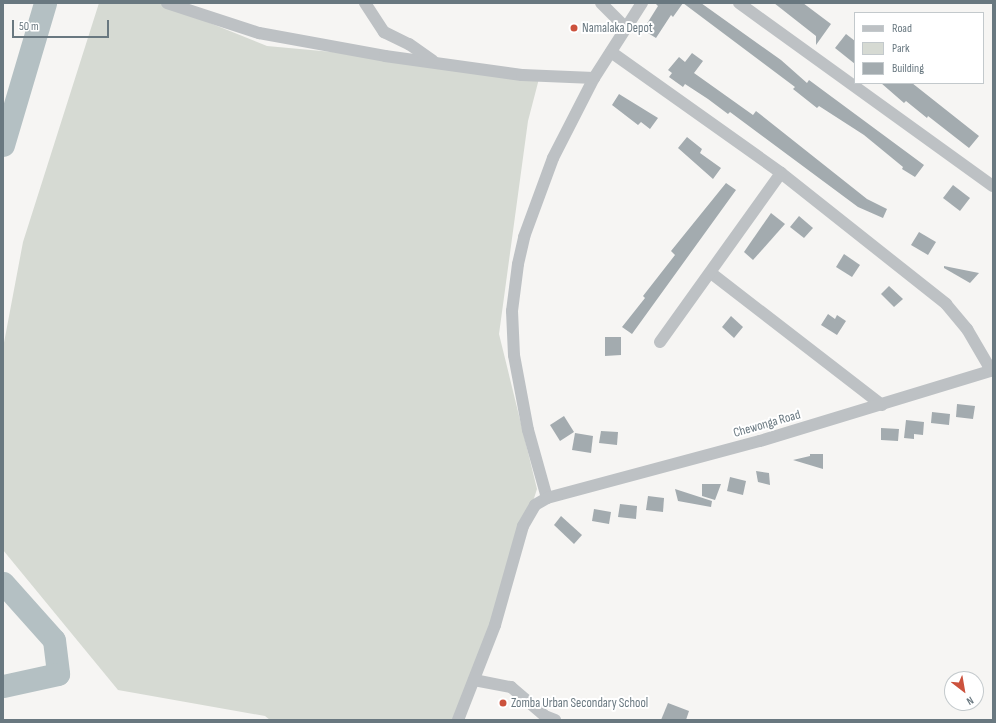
<!DOCTYPE html>
<style>
body{margin:0}
#map{position:relative;width:996px;height:723px;overflow:hidden;background:#f6f5f3;font-family:"Sofia Sans Condensed",sans-serif}
div>[style]{position:absolute}
[style*='--x']{left:calc(var(--x)*1px);top:calc(var(--y)*1px);width:calc(var(--w)*1px);rotate:calc(var(--a)*1deg)}
.green>*{inset:0;background:#d6dad3}
.river>*{height:23px;margin:-11.5px;padding:0 11.5px;transform-origin:11.5px;border-radius:11.5px;background:#b4c0c3}
.building>*{inset:0;background:#a3abaf}
.minor>*{height:12px;margin:-6px;padding:0 6px;transform-origin:6px;border-radius:6px;background:#bdc1c4}
.dots>*{width:11px;height:11px;translate:-50% -50%;box-sizing:border-box;border:2px solid #fff;border-radius:50%}
span{translate:-50% -50%;white-space:nowrap;text-align:center;line-height:1.15;-webkit-text-stroke:4px #fff;paint-order:stroke}
.poi-label{font-size:13px;color:#697880}
.left{translate:0 -50%;text-align:left}
.street-label{font-size:13px;color:#697880}
.frame{position:absolute;inset:0;border:4px solid #697880;pointer-events:none}
.legend{position:absolute;left:854px;top:12px;width:130px;height:72px;box-sizing:border-box;background:#fff;border:1px solid #c3c9cc;margin:0;padding:5px 7px;list-style:none;font-size:12px;color:#697880}
.legend li{display:flex;align-items:center;gap:8px;height:20px}
.legend b{width:20px;border:1px solid #c3c9cc}
.north{position:absolute;left:944px;top:671px;width:40px;height:40px;box-sizing:border-box;background:#fff;border:1px solid #c3c9cc;border-radius:50%;rotate:149deg;font-size:11px;font-weight:700;line-height:16px;text-align:center;color:#697880}
.north::after{content:'';display:block;margin:auto;width:14px;height:18px;background:#cc523d;clip-path:polygon(50% 0,100% 100%,50% 72%,0 100%)}
.scale{position:absolute;left:12px;top:20px;width:97px;height:18px;box-sizing:border-box;border:2px solid #697880;border-top:0;padding-left:5px;font-size:12px;line-height:14px;white-space:nowrap;color:#697880;-webkit-text-stroke:3px #fff;paint-order:stroke}
</style>
<div id="map">
<div class="green">
<div style="clip-path:polygon(99px 3px,160px 3px,267px 46px,541px 71px,528px 121px,499px 334px,537px 489px,463px 720px,270px 720px,265px 716px,118px 690px,3px 550px,3px 348px,23px 242px)"></div>
</div>
<div class="river">
<div style="--x:3;--y:145;--w:148;--a:-73.5"></div>
<div style="--x:3;--y:583;--w:76;--a:48.2"></div>
<div style="--x:54;--y:640;--w:34;--a:83"></div>
<div style="--x:58;--y:674;--w:56;--a:167.7"></div>
</div>
<div class="building">
<div style="clip-path:polygon(655px 3px,701px 3px,781px 60px,807px 83px,809px 80px,924px 165px,915px 177px,902px 169px,903px 167px,864px 135px,819px 106px,817px 108px,793px 89px,795px 87px,683px 3px,673px 17px,671px 15px,656px 38px,643px 30px,658px 6px)"></div>
<div style="clip-path:polygon(774px 3px,803px 3px,831px 24px,816px 45px,816px 36px)"></div>
<div style="clip-path:polygon(846px 34px,855px 41px,855px 64px,835px 48px)"></div>
<div style="clip-path:polygon(692px 53px,703px 61px,694px 73px,753px 115px,756px 111px,867px 199px,887px 209px,883px 218px,858px 207px,730px 112px,728px 114px,708px 99px,685px 84px,683px 87px,669px 77px,672px 73px,668px 70px,679px 57px,685px 62px)"></div>
<div style="clip-path:polygon(881px 83px,912px 83px,979px 136px,969px 148px,928px 116px,927px 118px,906px 101px,904px 103px)"></div>
<div style="clip-path:polygon(619px 94px,658px 118px,650px 129px,641px 122px,638px 125px,612px 105px)"></div>
<div style="clip-path:polygon(687px 137px,702px 149px,700px 153px,721px 168px,713px 179px,678px 148px)"></div>
<div style="clip-path:polygon(726px 183px,736px 190px,632px 334px,622px 327px,645px 298px,643px 296px,675px 255px,671px 251px)"></div>
<div style="clip-path:polygon(953px 185px,970px 198px,960px 211px,943px 198px)"></div>
<div style="clip-path:polygon(771px 213px,785px 224px,753px 260px,744px 252px)"></div>
<div style="clip-path:polygon(799px 216px,813px 228px,804px 238px,790px 227px)"></div>
<div style="clip-path:polygon(919px 232px,936px 242px,928px 255px,911px 245px)"></div>
<div style="clip-path:polygon(844px 254px,860px 265px,852px 277px,836px 267px)"></div>
<div style="clip-path:polygon(944px 266px,979px 273px,970px 283px,944px 268px)"></div>
<div style="clip-path:polygon(889px 286px,903px 299px,894px 307px,881px 294px)"></div>
<div style="clip-path:polygon(828px 314px,835px 319px,837px 315px,846px 321px,837px 335px,821px 325px)"></div>
<div style="clip-path:polygon(731px 316px,743px 327px,734px 338px,722px 327px)"></div>
<div style="clip-path:polygon(605px 337px,621px 337px,621px 355px,605px 356px)"></div>
<div style="clip-path:polygon(957px 404px,975px 406px,973px 419px,956px 417px)"></div>
<div style="clip-path:polygon(932px 412px,950px 414px,949px 425px,931px 423px)"></div>
<div style="clip-path:polygon(564px 416px,574px 432px,560px 441px,550px 425px)"></div>
<div style="clip-path:polygon(906px 420px,924px 422px,923px 435px,914px 434px,914px 439px,904px 438px)"></div>
<div style="clip-path:polygon(881px 428px,899px 429px,898px 441px,881px 440px)"></div>
<div style="clip-path:polygon(601px 431px,618px 432px,617px 445px,599px 443px)"></div>
<div style="clip-path:polygon(575px 433px,593px 436px,591px 453px,572px 450px)"></div>
<div style="clip-path:polygon(810px 454px,823px 454px,823px 469px,793px 460px,810px 456px)"></div>
<div style="clip-path:polygon(756px 471px,769px 473px,770px 485px,758px 482px)"></div>
<div style="clip-path:polygon(730px 477px,746px 481px,743px 495px,727px 491px)"></div>
<div style="clip-path:polygon(702px 484px,721px 484px,715px 500px,702px 496px)"></div>
<div style="clip-path:polygon(675px 489px,712px 501px,711px 507px,678px 501px)"></div>
<div style="clip-path:polygon(648px 496px,664px 498px,663px 512px,646px 510px)"></div>
<div style="clip-path:polygon(620px 504px,637px 506px,636px 519px,618px 517px)"></div>
<div style="clip-path:polygon(594px 509px,611px 512px,609px 524px,592px 521px)"></div>
<div style="clip-path:polygon(561px 516px,582px 535px,574px 544px,554px 525px)"></div>
<div style="clip-path:polygon(668px 703px,689px 711px,686px 720px,661px 720px)"></div>
</div>
<div class="minor">
<div style="--x:167;--y:3;--w:97;--a:18.1"></div>
<div style="--x:259;--y:33;--w:128;--a:10.3"></div>
<div style="--x:385;--y:56;--w:138;--a:7.9"></div>
<div style="--x:522;--y:75;--w:72;--a:2.4"></div>
<div style="--x:365;--y:3;--w:35;--a:57"></div>
<div style="--x:384;--y:32;--w:28;--a:26"></div>
<div style="--x:409;--y:44;--w:29;--a:35"></div>
<div style="--x:601;--y:3;--w:35;--a:45"></div>
<div style="--x:739;--y:3;--w:313;--a:35.8"></div>
<div style="--x:611;--y:52;--w:209;--a:35.4"></div>
<div style="--x:781;--y:173;--w:211;--a:38.4"></div>
<div style="--x:946;--y:304;--w:33;--a:50"></div>
<div style="--x:967;--y:329;--w:48;--a:59.7"></div>
<div style="--x:711;--y:273;--w:216;--a:37.7"></div>
<div style="--x:660;--y:342;--w:208;--a:-54.4"></div>
<div style="--x:547;--y:498;--w:71;--a:-105.6"></div>
<div style="--x:528;--y:430;--w:76;--a:-100.6"></div>
<div style="--x:514;--y:355;--w:44;--a:-92.6"></div>
<div style="--x:512;--y:311;--w:47;--a:-82.7"></div>
<div style="--x:518;--y:264;--w:28;--a:-77"></div>
<div style="--x:524;--y:237;--w:84;--a:-69.8"></div>
<div style="--x:553;--y:158;--w:90;--a:-62.9"></div>
<div style="--x:594;--y:78;--w:89;--a:-57.4"></div>
<div style="--x:474;--y:680;--w:38;--a:11"></div>
<div style="--x:511;--y:687;--w:45;--a:40.5"></div>
<div style="--x:545;--y:716;--w:11;--a:22"></div>
<div style="--x:458;--y:720;--w:102;--a:-68.7"></div>
<div style="--x:495;--y:625;--w:103;--a:-74.2"></div>
<div style="--x:523;--y:526;--w:24;--a:-60"></div>
<div style="--x:535;--y:505;--w:14;--a:-30"></div>
<div style="--x:547;--y:498;--w:220;--a:-15"></div>
<div style="--x:760;--y:441;--w:244;--a:-16.9"></div>
</div>
<div class="dots">
<div style="left:574px;top:28px;background:#cc523d"></div>
<div style="left:503px;top:703px;background:#cc523d"></div>
</div>
<div class="poi-label">
<span class="left" style="left:582px;top:28px">Namalaka Depot</span>
<span class="left" style="left:511px;top:703px">Zomba Urban Secondary School</span>
</div>
<div class="street-label">
<span style="left:767px;top:424px;rotate:-16deg">Chewonga Road</span>
</div>
<div class="frame"></div>
<ul class="legend">
<li><b style="height:5px;background:#bdc1c4"></b>Road</li>
<li><b style="height:11px;background:#d6dad3"></b>Park</li>
<li><b style="height:11px;background:#a3abaf"></b>Building</li>
</ul>
<div class="north">N</div>
<div class="scale">50 m</div>
</div>
